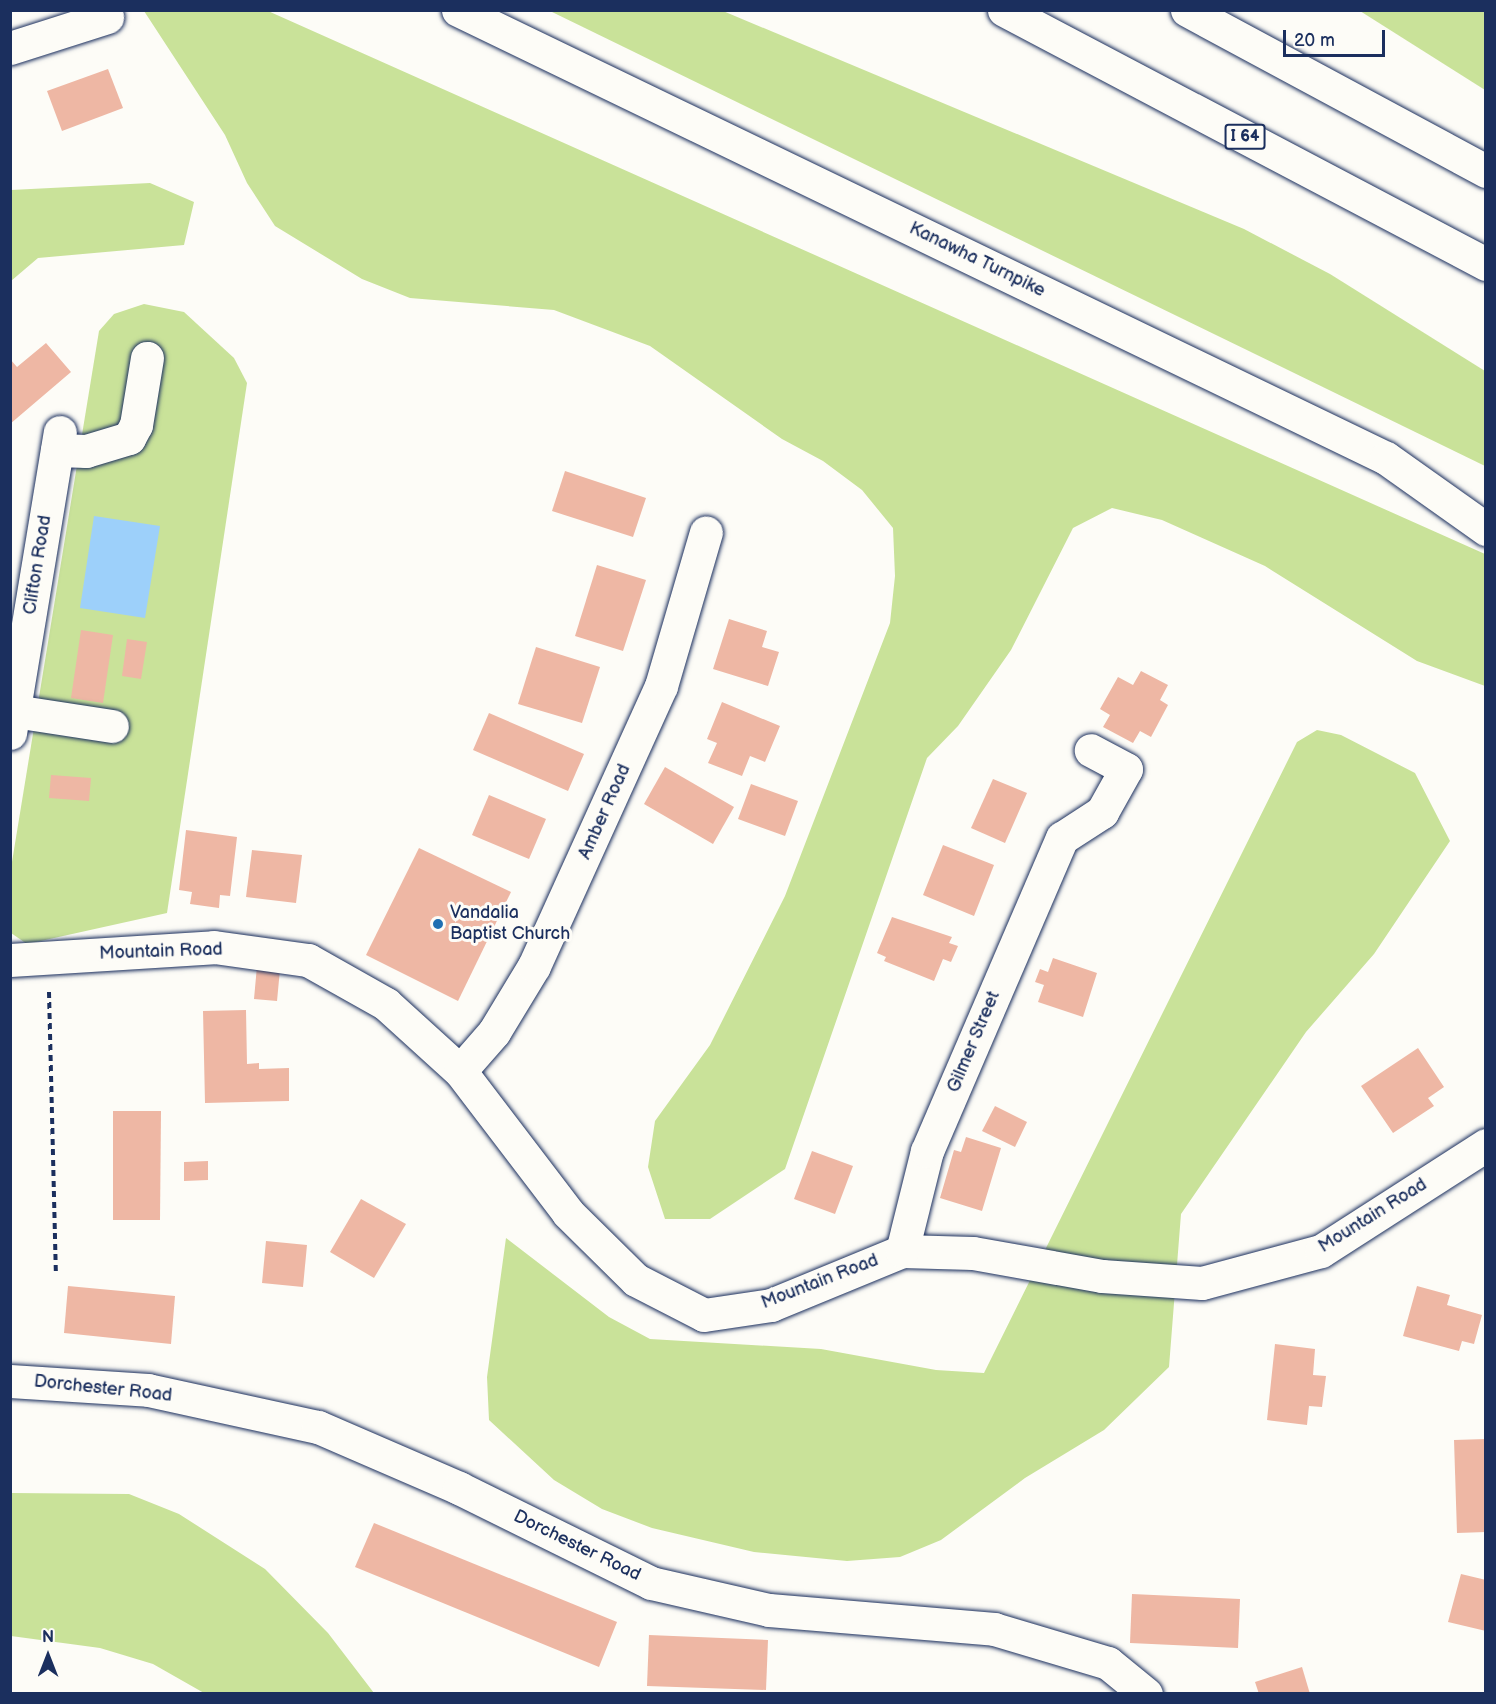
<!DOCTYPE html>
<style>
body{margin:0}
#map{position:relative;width:1496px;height:1704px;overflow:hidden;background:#fdfcf7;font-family:"Balsamiq Sans",sans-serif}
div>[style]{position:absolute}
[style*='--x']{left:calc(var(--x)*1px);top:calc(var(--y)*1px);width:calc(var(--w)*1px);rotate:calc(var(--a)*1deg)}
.green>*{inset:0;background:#c9e299}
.water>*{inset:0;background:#9dd0fa}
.building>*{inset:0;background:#eeb7a4}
.path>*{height:4px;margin-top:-2px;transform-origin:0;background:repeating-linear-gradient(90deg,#1b2f5e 0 6px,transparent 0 10.5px)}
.roads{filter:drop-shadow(0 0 2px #1b2f5e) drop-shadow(0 0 2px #1b2f5e)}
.minor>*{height:33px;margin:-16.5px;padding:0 16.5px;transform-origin:16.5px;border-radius:16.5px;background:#fdfcf7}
.major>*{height:33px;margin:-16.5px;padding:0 16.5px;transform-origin:16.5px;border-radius:16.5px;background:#fdfcf7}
.highway>*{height:33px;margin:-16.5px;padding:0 16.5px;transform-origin:16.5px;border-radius:16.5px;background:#fdfcf7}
.dots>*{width:16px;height:16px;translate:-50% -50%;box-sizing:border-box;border:3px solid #fdfcf7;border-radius:50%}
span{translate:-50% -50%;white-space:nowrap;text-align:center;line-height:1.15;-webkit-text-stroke:6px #fdfcf7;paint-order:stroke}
.shield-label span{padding:2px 4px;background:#fdfcf7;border:2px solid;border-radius:4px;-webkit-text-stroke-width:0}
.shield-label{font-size:16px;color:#1b2f5e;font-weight:700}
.street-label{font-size:18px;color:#1b2f5e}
.poi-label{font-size:18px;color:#1b2f5e}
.left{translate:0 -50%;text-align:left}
.frame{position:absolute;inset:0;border:12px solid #1b2f5e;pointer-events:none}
.north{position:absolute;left:18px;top:1626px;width:60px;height:60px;-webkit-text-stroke:4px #fdfcf7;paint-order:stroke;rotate:0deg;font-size:16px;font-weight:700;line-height:24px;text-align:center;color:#1b2f5e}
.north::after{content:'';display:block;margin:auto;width:21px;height:27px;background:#1b2f5e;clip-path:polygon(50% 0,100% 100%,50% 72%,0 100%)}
.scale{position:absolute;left:1283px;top:30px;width:102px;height:27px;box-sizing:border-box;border:3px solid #1b2f5e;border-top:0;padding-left:8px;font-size:18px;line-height:21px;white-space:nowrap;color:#1b2f5e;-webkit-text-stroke:4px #fdfcf7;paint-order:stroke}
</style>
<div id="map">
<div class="green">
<div style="clip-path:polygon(144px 11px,268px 11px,1485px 554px,1485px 686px,1417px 661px,1265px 566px,1162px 520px,1112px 508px,1073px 528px,1011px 650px,958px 726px,927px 758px,785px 1169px,710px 1219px,665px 1219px,648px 1167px,655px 1121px,710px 1045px,785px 896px,890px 623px,895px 576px,893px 528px,862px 490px,823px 461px,782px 439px,650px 346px,554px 310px,410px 298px,362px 279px,275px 226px,247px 183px,225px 135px)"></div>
<div style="clip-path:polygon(550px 11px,723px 11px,1244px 229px,1330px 274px,1485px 371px,1485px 466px)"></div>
<div style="clip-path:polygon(1360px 11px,1485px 11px,1485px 90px)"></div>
<div style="clip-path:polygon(150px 183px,194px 202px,184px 245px,38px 258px,11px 281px,11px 190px)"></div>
<div style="clip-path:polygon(144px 304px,184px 312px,234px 358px,247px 383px,167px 913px,27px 944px,11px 933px,11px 868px,99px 331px,114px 314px)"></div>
<div style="clip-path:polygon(1317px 730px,1341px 735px,1415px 773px,1450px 841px,1374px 954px,1306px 1032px,1181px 1214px,1169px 1367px,1104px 1430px,1025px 1478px,941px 1540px,900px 1557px,847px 1561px,754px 1552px,652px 1528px,602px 1509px,554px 1480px,489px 1420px,487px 1377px,506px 1238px,609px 1317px,650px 1339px,821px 1349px,936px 1370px,984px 1373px,1297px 742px)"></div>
<div style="clip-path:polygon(11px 1493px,129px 1494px,179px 1514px,265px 1569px,328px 1633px,374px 1693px,204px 1693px,153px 1664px,100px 1648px,11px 1636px)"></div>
</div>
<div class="water">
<div style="clip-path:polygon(94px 516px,160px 526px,145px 618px,80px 608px)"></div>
</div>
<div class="building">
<div style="clip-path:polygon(108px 69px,123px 108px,62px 131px,47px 91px)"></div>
<div style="clip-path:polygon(46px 343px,71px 372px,10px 424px,10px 359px,17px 367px)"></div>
<div style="clip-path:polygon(565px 471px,646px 498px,633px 537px,552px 511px)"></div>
<div style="clip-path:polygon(597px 565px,646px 580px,623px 651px,575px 636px)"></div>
<div style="clip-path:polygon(729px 619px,767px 631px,762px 647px,779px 652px,768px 686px,713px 669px)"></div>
<div style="clip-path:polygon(81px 630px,113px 635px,103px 703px,71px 698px)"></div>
<div style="clip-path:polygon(127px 639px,147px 642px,141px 679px,122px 676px)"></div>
<div style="clip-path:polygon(536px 647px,600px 667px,582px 723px,518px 704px)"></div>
<div style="clip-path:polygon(1141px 671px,1168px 685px,1160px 700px,1168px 705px,1151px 737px,1140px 731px,1133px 743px,1103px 727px,1110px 715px,1100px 709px,1118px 677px,1133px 685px)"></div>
<div style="clip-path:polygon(722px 702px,780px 726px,765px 762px,750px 756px,742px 776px,708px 763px,717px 743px,707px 739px)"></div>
<div style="clip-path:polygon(489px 713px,584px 754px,568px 791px,473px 750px)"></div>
<div style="clip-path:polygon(665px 767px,734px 807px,713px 844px,644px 804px)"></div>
<div style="clip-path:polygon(51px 775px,91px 778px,89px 801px,49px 798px)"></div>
<div style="clip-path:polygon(993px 779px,1027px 793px,1005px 843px,971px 828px)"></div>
<div style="clip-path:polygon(751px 784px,798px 801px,785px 836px,738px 819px)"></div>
<div style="clip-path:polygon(489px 795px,546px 819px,529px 859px,472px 835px)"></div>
<div style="clip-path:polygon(186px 830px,237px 837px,230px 896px,220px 895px,219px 908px,190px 904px,192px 892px,179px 890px)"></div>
<div style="clip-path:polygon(943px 845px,994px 865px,974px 916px,923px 895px)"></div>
<div style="clip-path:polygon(419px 848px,511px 892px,458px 1001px,366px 955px)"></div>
<div style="clip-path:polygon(252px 850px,302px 855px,296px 903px,246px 897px)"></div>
<div style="clip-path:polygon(892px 917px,952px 937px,949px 943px,958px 946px,951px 962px,943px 959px,934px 981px,884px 961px,886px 957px,877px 953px)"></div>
<div style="clip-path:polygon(1053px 958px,1097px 973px,1083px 1017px,1038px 1002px,1044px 985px,1035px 982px,1040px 969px,1048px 972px)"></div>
<div style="clip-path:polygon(257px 966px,280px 969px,277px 1001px,254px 999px)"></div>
<div style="clip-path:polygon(246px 1010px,247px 1064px,259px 1063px,259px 1069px,289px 1068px,289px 1101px,205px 1103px,203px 1011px)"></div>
<div style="clip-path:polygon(1418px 1048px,1444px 1087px,1428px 1098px,1434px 1106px,1393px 1133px,1361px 1086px)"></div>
<div style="clip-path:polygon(995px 1106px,1027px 1122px,1015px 1147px,982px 1131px)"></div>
<div style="clip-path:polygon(113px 1111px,161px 1111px,160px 1220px,113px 1220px)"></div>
<div style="clip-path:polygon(966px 1137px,1001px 1148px,982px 1211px,940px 1198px,954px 1150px,961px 1152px)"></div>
<div style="clip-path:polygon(812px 1151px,853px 1166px,835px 1214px,794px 1199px)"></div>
<div style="clip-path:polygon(208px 1161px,208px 1180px,184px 1181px,184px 1162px)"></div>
<div style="clip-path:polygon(361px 1199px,406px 1224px,374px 1278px,330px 1252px)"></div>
<div style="clip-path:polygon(266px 1241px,307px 1245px,303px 1287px,262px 1283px)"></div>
<div style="clip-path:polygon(68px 1286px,175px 1296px,171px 1344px,64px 1333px)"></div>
<div style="clip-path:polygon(1417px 1286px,1450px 1295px,1447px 1305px,1482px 1315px,1474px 1344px,1462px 1341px,1459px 1351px,1403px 1336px)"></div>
<div style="clip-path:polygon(1275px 1344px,1315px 1349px,1313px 1375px,1326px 1376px,1322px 1407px,1309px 1406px,1307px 1425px,1267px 1420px)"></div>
<div style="clip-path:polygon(1486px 1439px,1486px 1532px,1457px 1533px,1454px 1440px)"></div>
<div style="clip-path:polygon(374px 1523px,617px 1622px,599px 1667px,355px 1567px)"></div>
<div style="clip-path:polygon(1461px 1574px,1486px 1580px,1486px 1631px,1448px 1622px)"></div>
<div style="clip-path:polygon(1132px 1594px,1240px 1599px,1238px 1648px,1130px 1643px)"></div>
<div style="clip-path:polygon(649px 1635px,768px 1640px,766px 1690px,647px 1686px)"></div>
<div style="clip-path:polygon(1302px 1667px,1310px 1694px,1259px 1694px,1255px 1682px)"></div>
</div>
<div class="path">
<div style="--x:49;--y:992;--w:283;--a:88.6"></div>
</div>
<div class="roads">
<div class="minor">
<div style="--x:10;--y:48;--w:102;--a:-17.7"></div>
<div style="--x:57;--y:450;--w:29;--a:2"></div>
<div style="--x:86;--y:451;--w:45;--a:-16.8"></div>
<div style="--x:129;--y:438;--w:15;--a:-62"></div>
<div style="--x:136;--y:425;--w:68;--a:-80.7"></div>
<div style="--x:14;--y:711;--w:99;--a:8.7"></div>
<div style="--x:10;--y:733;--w:305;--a:-80.6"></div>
<div style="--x:10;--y:960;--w:204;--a:-3.6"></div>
<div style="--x:214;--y:947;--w:95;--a:7.9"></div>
<div style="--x:308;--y:960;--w:90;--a:29.4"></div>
<div style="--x:386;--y:1004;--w:100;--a:42.2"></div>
<div style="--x:460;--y:1071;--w:178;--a:52.7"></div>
<div style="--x:568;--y:1213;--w:95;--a:44.6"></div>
<div style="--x:636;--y:1280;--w:76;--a:27.2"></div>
<div style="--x:704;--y:1315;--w:68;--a:-8.5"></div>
<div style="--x:771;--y:1305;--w:142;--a:-22.4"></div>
<div style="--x:902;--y:1251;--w:71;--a:1.6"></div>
<div style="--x:973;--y:1253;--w:131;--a:10.1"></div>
<div style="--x:1102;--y:1276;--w:100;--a:4"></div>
<div style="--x:1202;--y:1283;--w:123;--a:-15.1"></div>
<div style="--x:1321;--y:1251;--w:196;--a:-32.7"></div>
<div style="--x:460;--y:1071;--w:52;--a:-48.9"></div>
<div style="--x:494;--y:1032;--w:77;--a:-58.8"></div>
<div style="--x:534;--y:966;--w:307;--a:-65.6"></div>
<div style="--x:661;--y:686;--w:160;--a:-73.7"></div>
<div style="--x:902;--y:1251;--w:103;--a:-76"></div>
<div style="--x:927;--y:1151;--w:341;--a:-66.7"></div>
<div style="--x:1062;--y:838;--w:48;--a:-33"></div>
<div style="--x:1102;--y:812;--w:49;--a:-60.8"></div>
<div style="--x:1126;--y:769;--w:40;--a:-152"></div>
<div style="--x:10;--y:1381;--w:138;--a:3.7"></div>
<div style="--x:148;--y:1390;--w:174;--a:12.3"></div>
<div style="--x:318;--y:1427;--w:154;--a:23.4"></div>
<div style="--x:459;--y:1488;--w:214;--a:26.3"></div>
<div style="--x:651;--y:1583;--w:121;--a:12.9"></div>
<div style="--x:769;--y:1610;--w:226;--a:4.8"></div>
<div style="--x:994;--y:1629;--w:119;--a:16.6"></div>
<div style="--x:1108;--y:1663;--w:49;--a:39.2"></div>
</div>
<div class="major">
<div style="--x:458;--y:10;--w:1030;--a:25.77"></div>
<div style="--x:1386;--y:458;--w:123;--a:35.4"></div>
</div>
<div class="highway">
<div style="--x:1004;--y:10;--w:545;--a:27.79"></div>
<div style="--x:1187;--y:10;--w:340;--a:28.3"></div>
</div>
</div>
<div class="dots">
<div style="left:438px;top:924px;background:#1f6fb2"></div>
</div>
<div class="shield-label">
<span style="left:1245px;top:137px">I 64</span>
</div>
<div class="street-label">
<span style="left:977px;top:260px;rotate:26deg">Kanawha Turnpike</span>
<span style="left:38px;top:565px;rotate:-81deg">Clifton Road</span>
<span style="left:605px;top:812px;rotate:-66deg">Amber Road</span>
<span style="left:161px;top:952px;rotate:-2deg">Mountain Road</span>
<span style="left:974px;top:1042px;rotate:-67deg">Gilmer Street</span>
<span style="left:1373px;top:1216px;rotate:-32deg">Mountain Road</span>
<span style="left:820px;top:1282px;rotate:-21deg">Mountain Road</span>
<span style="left:103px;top:1389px;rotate:6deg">Dorchester Road</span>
<span style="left:577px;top:1546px;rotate:26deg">Dorchester Road</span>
</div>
<div class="poi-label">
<span class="left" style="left:450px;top:924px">Vandalia<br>Baptist Church</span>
</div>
<div class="frame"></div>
<div class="north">N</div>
<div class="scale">20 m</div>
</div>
